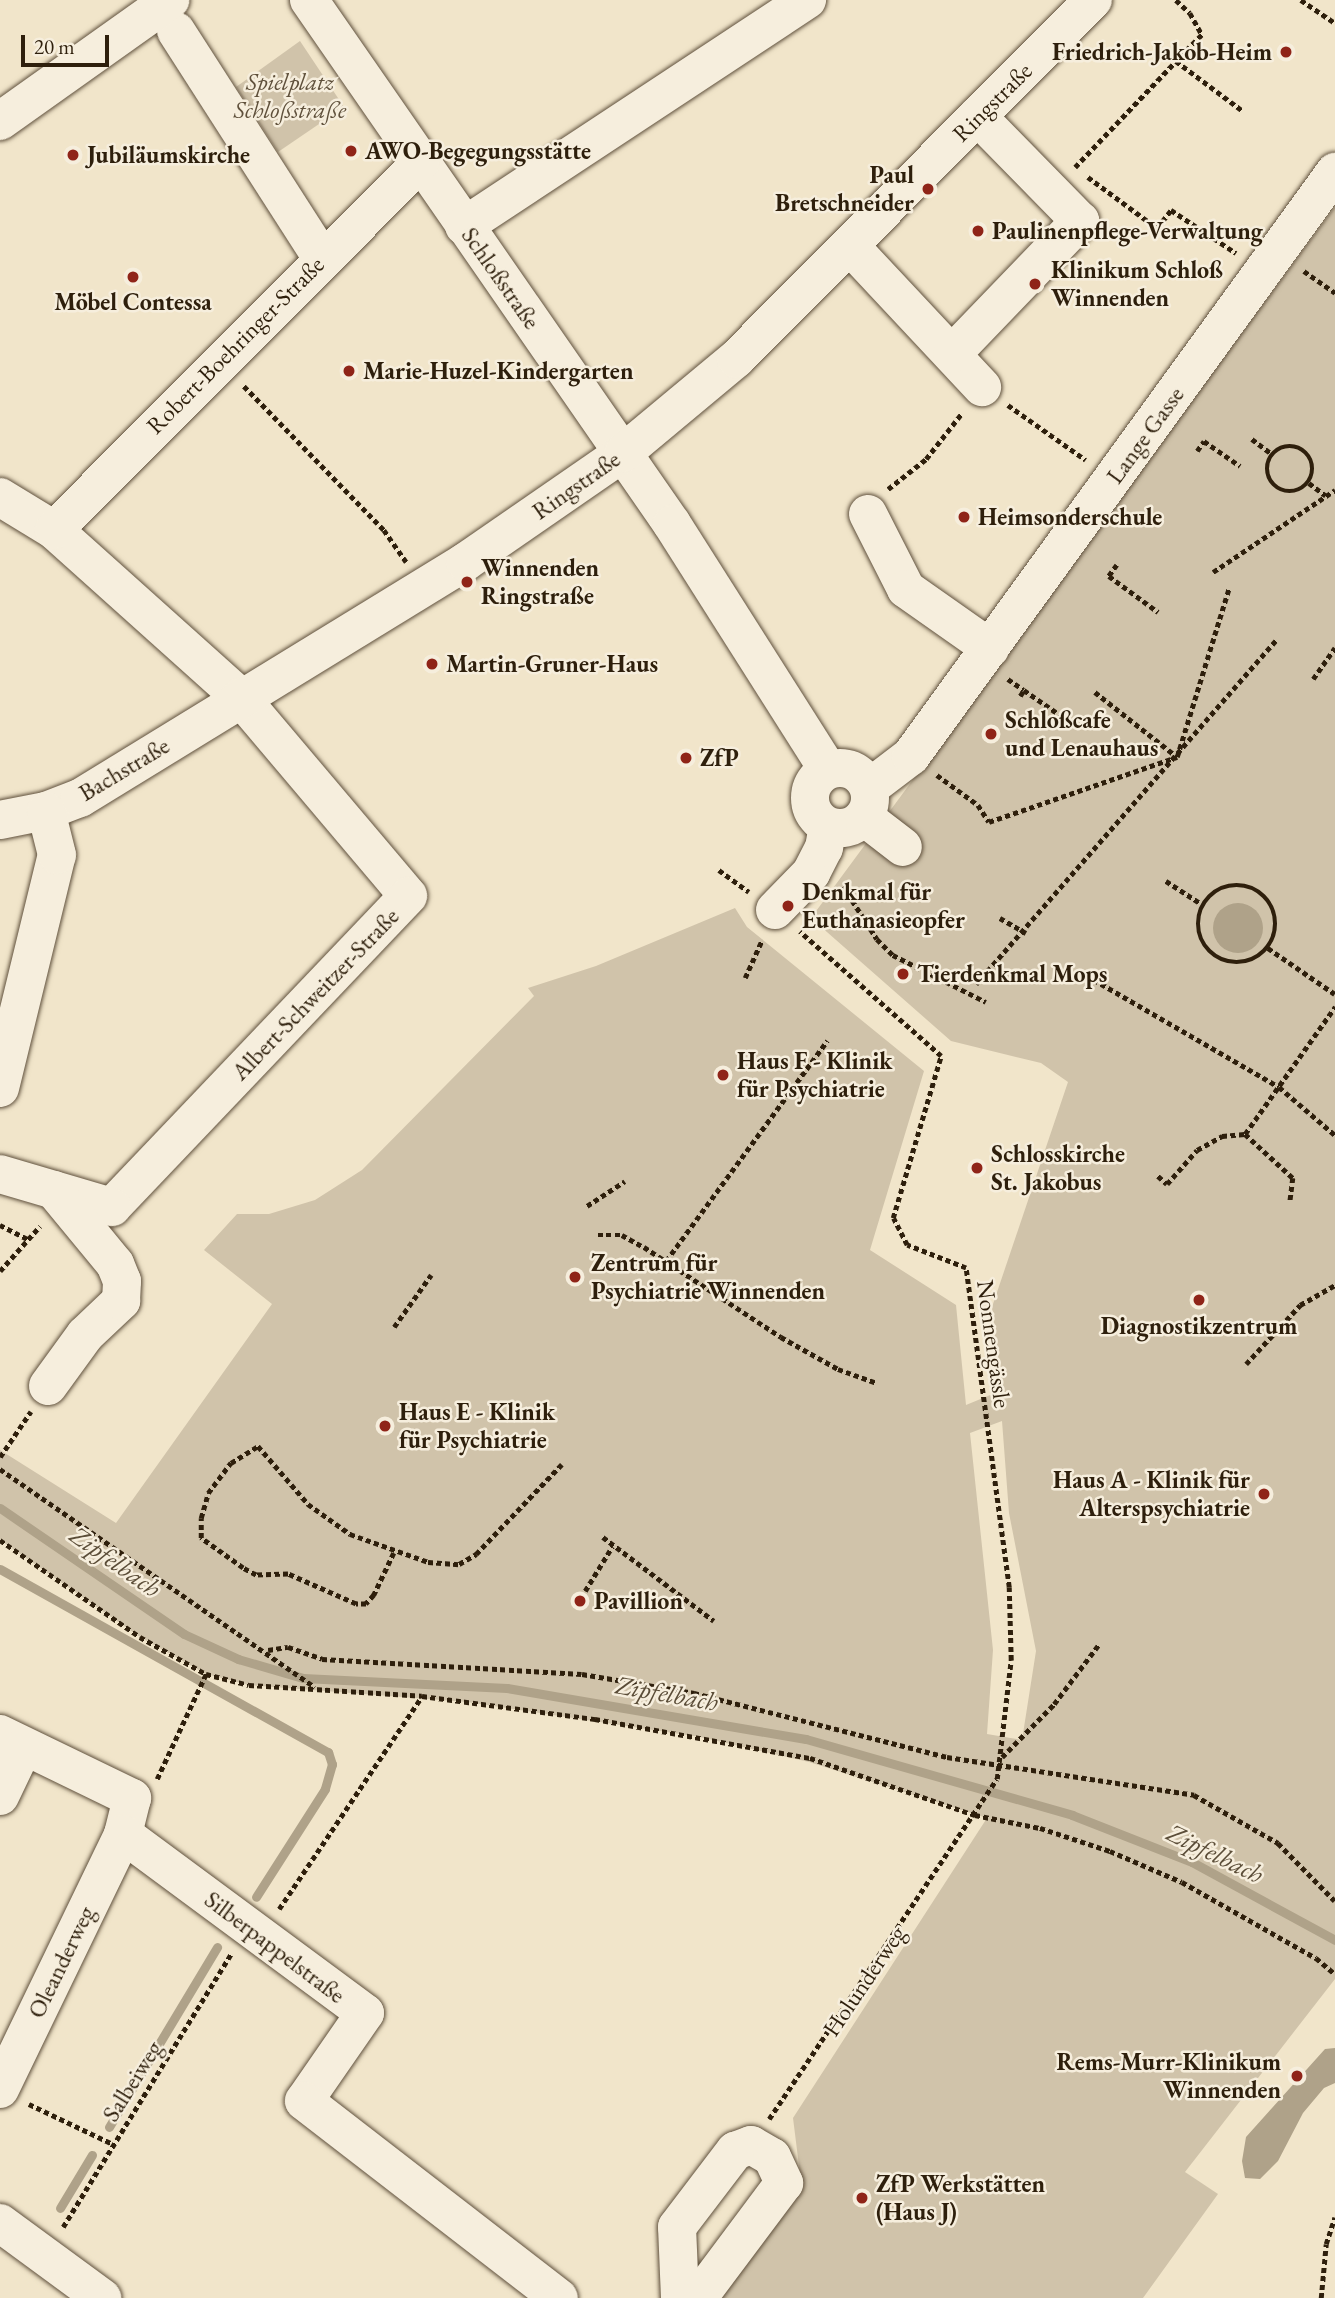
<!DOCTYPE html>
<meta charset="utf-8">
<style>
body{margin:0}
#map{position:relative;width:1335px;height:2298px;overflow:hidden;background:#f1e5ca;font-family:"EB Garamond",serif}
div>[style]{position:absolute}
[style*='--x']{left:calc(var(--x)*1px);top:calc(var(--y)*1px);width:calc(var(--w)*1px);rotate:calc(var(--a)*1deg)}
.green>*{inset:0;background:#d0c3aa}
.water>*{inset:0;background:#afa289}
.round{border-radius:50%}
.stream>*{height:9px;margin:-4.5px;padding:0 4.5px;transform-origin:4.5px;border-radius:4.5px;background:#afa289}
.path>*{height:4.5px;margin-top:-2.25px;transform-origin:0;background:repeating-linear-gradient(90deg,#2e1f0c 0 5px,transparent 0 8.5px)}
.path>.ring{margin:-2.25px;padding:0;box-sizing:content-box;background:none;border:4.5px solid #2e1f0c;border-radius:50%}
.roads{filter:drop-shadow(0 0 2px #5f503c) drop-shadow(0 0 2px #5f503c)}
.minor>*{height:38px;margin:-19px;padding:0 19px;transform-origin:19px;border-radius:19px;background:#f6eedd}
.minor>.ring{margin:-19px;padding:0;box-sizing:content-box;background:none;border:38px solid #f6eedd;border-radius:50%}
.dots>*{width:19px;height:19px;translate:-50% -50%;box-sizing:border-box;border:4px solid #f6eedd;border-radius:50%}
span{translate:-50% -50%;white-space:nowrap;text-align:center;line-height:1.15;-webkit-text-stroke:5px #f6eedd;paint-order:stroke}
.poi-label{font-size:24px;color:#2e1f0c;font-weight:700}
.right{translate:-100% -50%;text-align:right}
.left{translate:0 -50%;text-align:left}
.park-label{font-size:24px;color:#5f503b;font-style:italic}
.street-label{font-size:24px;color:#2e1f0c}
.water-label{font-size:26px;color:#5b4d38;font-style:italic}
.scale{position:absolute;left:21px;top:35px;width:88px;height:32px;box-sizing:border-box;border:4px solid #2e1f0c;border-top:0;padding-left:9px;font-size:21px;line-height:24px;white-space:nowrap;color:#2e1f0c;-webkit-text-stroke:5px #f6eedd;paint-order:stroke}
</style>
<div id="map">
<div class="green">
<div style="clip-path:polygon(300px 41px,344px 107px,278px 152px,236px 87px)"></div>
<div style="clip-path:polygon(evenodd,1335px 207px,1335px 1979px,1185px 2172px,1218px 2194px,1143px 2298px,719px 2298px,802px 2190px,793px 2118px,987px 1818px,809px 1762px,700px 1737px,467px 1702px,249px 1685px,206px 1674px,140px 1637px,0 1540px,0 1450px,116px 1523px,272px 1304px,204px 1250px,237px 1214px,269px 1214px,315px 1200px,362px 1170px,534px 996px,528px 988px,596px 966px,735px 908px,747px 927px,924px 1071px,870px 1250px,956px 1305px,966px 1405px,1000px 1391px,992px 1307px,1068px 1082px,1041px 1063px,951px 1041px,811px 918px,1335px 207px,1002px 1421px,1009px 1513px,1036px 1651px,1022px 1740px,987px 1734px,993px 1650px,970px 1433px,1002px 1421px)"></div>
</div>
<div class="water">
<div class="round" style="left:1213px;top:903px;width:50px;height:50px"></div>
<div style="clip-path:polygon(1335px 2048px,1335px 2083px,1324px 2088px,1303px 2113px,1278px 2161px,1260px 2179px,1245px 2178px,1242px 2161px,1246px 2137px,1325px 2049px)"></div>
</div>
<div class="stream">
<div style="--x:0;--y:1508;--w:223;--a:34.4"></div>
<div style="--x:184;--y:1634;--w:60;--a:24.8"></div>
<div style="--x:238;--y:1659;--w:68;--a:16.3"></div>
<div style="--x:303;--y:1678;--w:204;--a:2.8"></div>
<div style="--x:507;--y:1688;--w:303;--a:9.7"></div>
<div style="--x:806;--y:1739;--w:277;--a:15.9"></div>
<div style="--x:1072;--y:1815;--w:129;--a:21.4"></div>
<div style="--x:1192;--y:1862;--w:163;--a:28.6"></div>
<div style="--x:0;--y:1569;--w:376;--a:29.2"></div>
<div style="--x:328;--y:1752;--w:13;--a:72"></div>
<div style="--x:332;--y:1764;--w:26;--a:106"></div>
<div style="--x:325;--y:1789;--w:128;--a:122.6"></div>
<div style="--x:109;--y:2127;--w:210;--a:-59"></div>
<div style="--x:60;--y:2208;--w:62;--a:-58.9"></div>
</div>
<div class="path">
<div style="--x:1176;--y:0;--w:19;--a:43"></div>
<div style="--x:1190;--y:13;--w:25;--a:61"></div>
<div style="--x:1202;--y:35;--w:37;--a:135"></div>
<div style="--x:1301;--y:0;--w:41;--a:34.1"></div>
<div style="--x:1075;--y:167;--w:146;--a:-46.4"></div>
<div style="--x:1176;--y:61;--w:84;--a:36.7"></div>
<div style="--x:1088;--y:177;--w:86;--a:36.5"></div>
<div style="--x:1157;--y:228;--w:23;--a:-52"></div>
<div style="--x:1171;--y:210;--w:78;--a:33.5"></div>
<div style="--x:1304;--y:271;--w:38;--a:35"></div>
<div style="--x:244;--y:386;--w:201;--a:45.8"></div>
<div style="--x:384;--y:530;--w:39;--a:55"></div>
<div style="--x:1008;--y:405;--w:95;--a:35.2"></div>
<div style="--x:1252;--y:439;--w:25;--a:37"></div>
<div class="ring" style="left:1267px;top:446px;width:41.5px;height:41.5px"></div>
<div style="--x:1197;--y:451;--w:12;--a:-55"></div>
<div style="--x:1204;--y:441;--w:44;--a:34.8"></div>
<div style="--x:1309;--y:483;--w:21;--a:37"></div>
<div style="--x:888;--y:489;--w:48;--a:-38.3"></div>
<div style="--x:926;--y:459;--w:58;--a:-52"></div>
<div style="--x:1117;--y:565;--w:14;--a:126"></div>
<div style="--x:1109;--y:576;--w:61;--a:36.3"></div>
<div style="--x:1213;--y:572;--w:147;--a:-33.9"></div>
<div style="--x:1008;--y:679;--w:19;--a:35"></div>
<div style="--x:1313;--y:679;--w:38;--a:-55"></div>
<div style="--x:1095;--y:692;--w:103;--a:38.3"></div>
<div style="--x:1020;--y:696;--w:7;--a:-56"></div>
<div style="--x:1024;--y:690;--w:56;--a:34.8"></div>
<div style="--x:937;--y:775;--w:51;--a:36.2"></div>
<div style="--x:978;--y:805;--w:20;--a:57"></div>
<div style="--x:989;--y:822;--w:199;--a:-19.1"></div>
<div style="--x:1177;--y:757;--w:177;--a:-72.9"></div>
<div style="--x:719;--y:870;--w:37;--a:36"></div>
<div style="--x:1166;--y:881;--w:44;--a:33"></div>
<div class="ring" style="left:1198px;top:885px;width:73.5px;height:73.5px"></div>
<div style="--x:843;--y:886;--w:63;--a:57.3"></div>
<div style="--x:877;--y:939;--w:23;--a:45"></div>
<div style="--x:893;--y:955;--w:104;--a:26.8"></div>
<div style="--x:1000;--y:918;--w:30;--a:30"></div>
<div style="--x:1268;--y:948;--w:81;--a:34.5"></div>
<div style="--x:1079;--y:971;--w:231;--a:30.1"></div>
<div style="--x:1279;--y:1087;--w:74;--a:40.6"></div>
<div style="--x:745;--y:978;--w:42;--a:-65.9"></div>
<div style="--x:976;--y:984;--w:456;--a:-48.9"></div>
<div style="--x:1245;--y:1134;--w:65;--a:42.5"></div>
<div style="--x:1293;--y:1178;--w:23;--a:97"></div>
<div style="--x:1158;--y:1176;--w:12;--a:42"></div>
<div style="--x:1167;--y:1184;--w:45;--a:-48.6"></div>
<div style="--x:1197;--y:1150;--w:29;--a:-29"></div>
<div style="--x:1222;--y:1136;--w:23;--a:-5"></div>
<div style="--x:1245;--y:1134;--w:156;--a:-54.7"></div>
<div style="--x:587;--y:1206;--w:45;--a:-33.3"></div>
<div style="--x:0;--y:1225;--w:31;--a:27"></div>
<div style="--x:598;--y:1235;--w:24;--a:0"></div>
<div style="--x:622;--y:1235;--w:25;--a:29"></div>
<div style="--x:644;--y:1247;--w:164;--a:33.3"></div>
<div style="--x:781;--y:1337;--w:65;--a:29.3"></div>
<div style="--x:838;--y:1369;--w:41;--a:19.7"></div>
<div style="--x:666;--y:1261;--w:273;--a:-53.8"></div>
<div style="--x:0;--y:1271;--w:60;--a:-48.4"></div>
<div style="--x:394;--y:1327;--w:64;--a:-54.6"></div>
<div style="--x:1246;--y:1364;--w:80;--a:-47.5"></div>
<div style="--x:1300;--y:1305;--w:40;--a:-29.7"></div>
<div style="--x:0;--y:1457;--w:55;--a:-56"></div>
<div style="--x:0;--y:1469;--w:383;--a:34.7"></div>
<div style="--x:603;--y:1537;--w:139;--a:37.1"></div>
<div style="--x:0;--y:1540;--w:170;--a:34.7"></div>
<div style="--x:140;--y:1637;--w:76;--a:29.3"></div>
<div style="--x:206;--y:1674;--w:44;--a:14.3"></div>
<div style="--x:249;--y:1685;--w:173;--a:3.6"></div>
<div style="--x:422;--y:1696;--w:175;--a:7.6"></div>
<div style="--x:595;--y:1719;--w:219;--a:10.3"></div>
<div style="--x:810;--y:1758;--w:175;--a:19.1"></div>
<div style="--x:975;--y:1815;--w:66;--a:11.3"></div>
<div style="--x:1040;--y:1828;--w:74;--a:18.2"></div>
<div style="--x:1110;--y:1851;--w:78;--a:23.3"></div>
<div style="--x:1182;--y:1882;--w:154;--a:29.6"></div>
<div style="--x:1316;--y:1958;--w:25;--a:40"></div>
<div style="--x:394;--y:1553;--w:47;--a:115.5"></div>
<div style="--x:374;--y:1595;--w:12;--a:132"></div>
<div style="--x:366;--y:1604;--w:10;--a:180"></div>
<div style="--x:356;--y:1604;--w:74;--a:-156.2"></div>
<div style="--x:288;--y:1574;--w:32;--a:178"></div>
<div style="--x:256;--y:1575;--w:15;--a:-152"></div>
<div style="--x:243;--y:1568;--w:52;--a:-144.5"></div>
<div style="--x:201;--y:1538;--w:20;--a:-90"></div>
<div style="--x:201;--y:1518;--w:26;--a:-74"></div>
<div style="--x:208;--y:1493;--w:38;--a:-53"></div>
<div style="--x:231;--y:1463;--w:32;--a:-32"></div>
<div style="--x:258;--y:1446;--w:77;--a:49.2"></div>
<div style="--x:308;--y:1504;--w:52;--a:35.5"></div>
<div style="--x:350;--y:1534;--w:83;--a:19.7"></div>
<div style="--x:428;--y:1562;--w:31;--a:4"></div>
<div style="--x:459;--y:1564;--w:20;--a:-30"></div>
<div style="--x:476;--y:1554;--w:124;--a:-46.3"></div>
<div style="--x:585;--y:1591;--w:52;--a:-58.5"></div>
<div style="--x:268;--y:1650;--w:20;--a:-9"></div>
<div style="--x:288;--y:1647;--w:36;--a:19"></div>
<div style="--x:322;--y:1659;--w:260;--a:3.3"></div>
<div style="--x:582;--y:1674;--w:114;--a:9.6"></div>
<div style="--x:694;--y:1693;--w:261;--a:14.2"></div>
<div style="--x:947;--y:1757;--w:250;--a:8.7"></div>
<div style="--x:1194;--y:1795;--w:97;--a:29.7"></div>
<div style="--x:1278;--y:1843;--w:81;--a:45.5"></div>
<div style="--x:1002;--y:1757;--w:74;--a:-45.5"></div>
<div style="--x:1054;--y:1704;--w:75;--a:-53.1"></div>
<div style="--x:157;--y:1779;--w:116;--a:-65"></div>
<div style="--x:279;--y:1909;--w:257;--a:-56.1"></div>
<div style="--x:29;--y:2104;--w:93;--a:25.5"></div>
<div style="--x:769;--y:2119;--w:409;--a:-56.2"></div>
<div style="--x:997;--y:1779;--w:120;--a:-83.3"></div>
<div style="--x:1011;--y:1660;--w:73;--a:-91.6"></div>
<div style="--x:1009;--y:1587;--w:322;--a:-97.7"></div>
<div style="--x:966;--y:1268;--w:63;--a:-158.7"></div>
<div style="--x:907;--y:1245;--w:30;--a:-117"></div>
<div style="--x:893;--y:1218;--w:169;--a:-73.5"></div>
<div style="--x:941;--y:1056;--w:188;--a:-138.7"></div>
<div style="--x:63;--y:2227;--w:321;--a:-58.4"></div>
<div style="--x:1321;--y:2298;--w:54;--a:-84.7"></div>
<div style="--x:1326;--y:2244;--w:28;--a:-72"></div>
</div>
<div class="roads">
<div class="minor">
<div style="--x:309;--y:0;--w:637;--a:55.29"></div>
<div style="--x:672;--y:524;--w:291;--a:57.6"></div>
<div style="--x:176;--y:31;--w:269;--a:57.3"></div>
<div style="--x:0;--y:121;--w:209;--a:-35.4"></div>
<div style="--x:464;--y:226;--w:411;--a:-33.4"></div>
<div style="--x:851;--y:247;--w:192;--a:46.9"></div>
<div style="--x:952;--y:354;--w:185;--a:-46.1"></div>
<div style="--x:1080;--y:221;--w:147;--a:-134.4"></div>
<div style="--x:0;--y:497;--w:63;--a:31.4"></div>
<div style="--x:54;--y:530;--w:250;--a:41.9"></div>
<div style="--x:240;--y:697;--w:260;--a:49.8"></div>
<div style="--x:408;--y:896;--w:429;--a:133.6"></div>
<div style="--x:112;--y:1207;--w:117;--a:-163.6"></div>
<div style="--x:868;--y:514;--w:84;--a:63.1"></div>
<div style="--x:906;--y:589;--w:103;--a:35.1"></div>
<div style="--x:54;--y:530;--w:518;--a:-45.08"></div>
<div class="ring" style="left:810px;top:768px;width:22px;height:22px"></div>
<div style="--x:869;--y:788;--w:53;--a:-37.3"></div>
<div style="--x:911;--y:756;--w:722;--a:-54.02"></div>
<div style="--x:864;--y:817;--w:49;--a:37.6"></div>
<div style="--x:0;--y:820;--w:47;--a:-11.1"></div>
<div style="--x:46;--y:811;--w:36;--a:-21"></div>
<div style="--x:80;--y:798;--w:452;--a:-31.5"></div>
<div style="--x:465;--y:562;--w:192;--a:-34.6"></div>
<div style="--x:623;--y:453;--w:147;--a:-39.8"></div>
<div style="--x:736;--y:359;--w:506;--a:-45.16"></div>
<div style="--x:775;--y:910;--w:52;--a:-45.8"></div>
<div style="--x:811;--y:873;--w:28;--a:-63"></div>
<div style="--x:824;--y:848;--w:22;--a:-80"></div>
<div style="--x:0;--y:1088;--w:240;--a:-76.3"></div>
<div style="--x:57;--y:855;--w:45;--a:-104"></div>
<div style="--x:48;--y:1386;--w:63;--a:-54"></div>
<div style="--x:85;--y:1335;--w:50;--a:-43.4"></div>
<div style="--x:121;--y:1301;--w:20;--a:-87"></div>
<div style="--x:122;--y:1281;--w:18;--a:-112"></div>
<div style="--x:115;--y:1264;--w:96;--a:-129.5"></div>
<div style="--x:0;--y:1734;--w:147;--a:25.9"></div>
<div style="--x:132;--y:1798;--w:37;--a:104"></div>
<div style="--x:123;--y:1834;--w:301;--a:36.5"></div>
<div style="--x:365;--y:2013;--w:107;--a:124.7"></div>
<div style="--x:304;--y:2101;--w:322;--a:37.7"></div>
<div style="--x:0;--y:1796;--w:55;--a:-64.4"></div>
<div style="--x:0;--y:2089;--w:283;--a:-64.2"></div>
<div style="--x:0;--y:2223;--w:127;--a:36.3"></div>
<div style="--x:680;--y:2298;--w:71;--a:-92.4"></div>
<div style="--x:677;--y:2227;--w:96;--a:-52.7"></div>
<div style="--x:735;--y:2151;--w:17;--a:-21"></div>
<div style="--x:751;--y:2145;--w:24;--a:30"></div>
<div style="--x:772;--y:2157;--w:29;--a:65"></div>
<div style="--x:784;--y:2183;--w:144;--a:126.8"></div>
</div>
</div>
<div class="dots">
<div style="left:1286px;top:52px;background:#8f2418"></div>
<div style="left:351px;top:151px;background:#8f2418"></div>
<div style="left:73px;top:155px;background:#8f2418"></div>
<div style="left:928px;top:189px;background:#8f2418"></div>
<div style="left:978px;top:231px;background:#8f2418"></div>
<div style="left:133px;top:277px;background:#8f2418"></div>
<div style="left:1035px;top:284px;background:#8f2418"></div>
<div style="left:349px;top:371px;background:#8f2418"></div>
<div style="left:964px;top:517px;background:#8f2418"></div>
<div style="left:467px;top:582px;background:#8f2418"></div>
<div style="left:432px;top:664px;background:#8f2418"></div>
<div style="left:991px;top:734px;background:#8f2418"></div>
<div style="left:686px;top:758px;background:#8f2418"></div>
<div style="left:788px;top:906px;background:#8f2418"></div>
<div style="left:903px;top:974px;background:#8f2418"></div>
<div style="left:723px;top:1075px;background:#8f2418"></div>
<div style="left:977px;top:1168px;background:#8f2418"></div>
<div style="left:575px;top:1277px;background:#8f2418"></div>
<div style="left:1199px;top:1300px;background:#8f2418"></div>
<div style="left:385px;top:1426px;background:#8f2418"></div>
<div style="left:1264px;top:1494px;background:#8f2418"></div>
<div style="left:580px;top:1601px;background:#8f2418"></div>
<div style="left:1297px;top:2076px;background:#8f2418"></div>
<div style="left:862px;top:2198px;background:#8f2418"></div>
</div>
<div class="poi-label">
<span class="right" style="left:1272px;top:52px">Friedrich-Jakob-Heim</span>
<span class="left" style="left:365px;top:151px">AWO-Begegungsstätte</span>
<span class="left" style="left:87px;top:155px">Jubiläumskirche</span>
<span class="right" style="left:914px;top:189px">Paul<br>Bretschneider</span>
<span class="left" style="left:992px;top:231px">Paulinenpflege-Verwaltung</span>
<span class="left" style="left:1051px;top:284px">Klinikum Schloß<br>Winnenden</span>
<span style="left:133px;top:302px">Möbel Contessa</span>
<span class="left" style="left:363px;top:371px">Marie-Huzel-Kindergarten</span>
<span class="left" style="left:978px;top:517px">Heimsonderschule</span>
<span class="left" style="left:481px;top:582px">Winnenden<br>Ringstraße</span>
<span class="left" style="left:446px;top:664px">Martin-Gruner-Haus</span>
<span class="left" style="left:1005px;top:734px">Schloßcafe<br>und Lenauhaus</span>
<span class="left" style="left:700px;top:758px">ZfP</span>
<span class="left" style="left:802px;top:906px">Denkmal für<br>Euthanasieopfer</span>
<span class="left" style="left:917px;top:974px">Tierdenkmal Mops</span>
<span class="left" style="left:737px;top:1075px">Haus F - Klinik<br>für Psychiatrie</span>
<span class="left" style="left:991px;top:1168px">Schlosskirche<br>St. Jakobus</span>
<span class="left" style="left:591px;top:1277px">Zentrum für<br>Psychiatrie Winnenden</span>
<span style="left:1199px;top:1326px">Diagnostikzentrum</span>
<span class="left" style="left:399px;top:1426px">Haus E - Klinik<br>für Psychiatrie</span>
<span class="right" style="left:1250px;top:1494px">Haus A - Klinik für<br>Alterspsychiatrie</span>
<span class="left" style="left:594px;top:1601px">Pavillion</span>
<span class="right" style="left:1281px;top:2076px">Rems-Murr-Klinikum<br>Winnenden</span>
<span class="left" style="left:876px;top:2198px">ZfP Werkstätten<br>(Haus J)</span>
</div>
<div class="park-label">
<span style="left:290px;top:96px">Spielplatz<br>Schloßstraße</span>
</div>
<div class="street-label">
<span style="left:992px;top:102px;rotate:-45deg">Ringstraße</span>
<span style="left:501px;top:278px;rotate:55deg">Schloßstraße</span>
<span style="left:235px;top:345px;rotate:-45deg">Robert-Boehringer-Straße</span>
<span style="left:1145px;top:435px;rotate:-54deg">Lange Gasse</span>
<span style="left:576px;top:485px;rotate:-35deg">Ringstraße</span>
<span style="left:124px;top:769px;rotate:-31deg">Bachstraße</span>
<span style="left:315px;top:994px;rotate:-46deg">Albert-Schweitzer-Straße</span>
<span style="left:994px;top:1344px;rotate:82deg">Nonnengässle</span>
<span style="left:275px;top:1947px;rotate:37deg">Silberpappelstraße</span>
<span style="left:61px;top:1962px;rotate:-64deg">Oleanderweg</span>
<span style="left:864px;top:1981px;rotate:-56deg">Holunderweg</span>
<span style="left:132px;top:2081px;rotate:-58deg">Salbeiweg</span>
</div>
<div class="water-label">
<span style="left:115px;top:1562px;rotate:35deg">Zipfelbach</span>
<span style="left:667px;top:1694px;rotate:10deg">Zipfelbach</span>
<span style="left:1215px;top:1854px;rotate:26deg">Zipfelbach</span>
</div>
<div class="scale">20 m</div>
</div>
